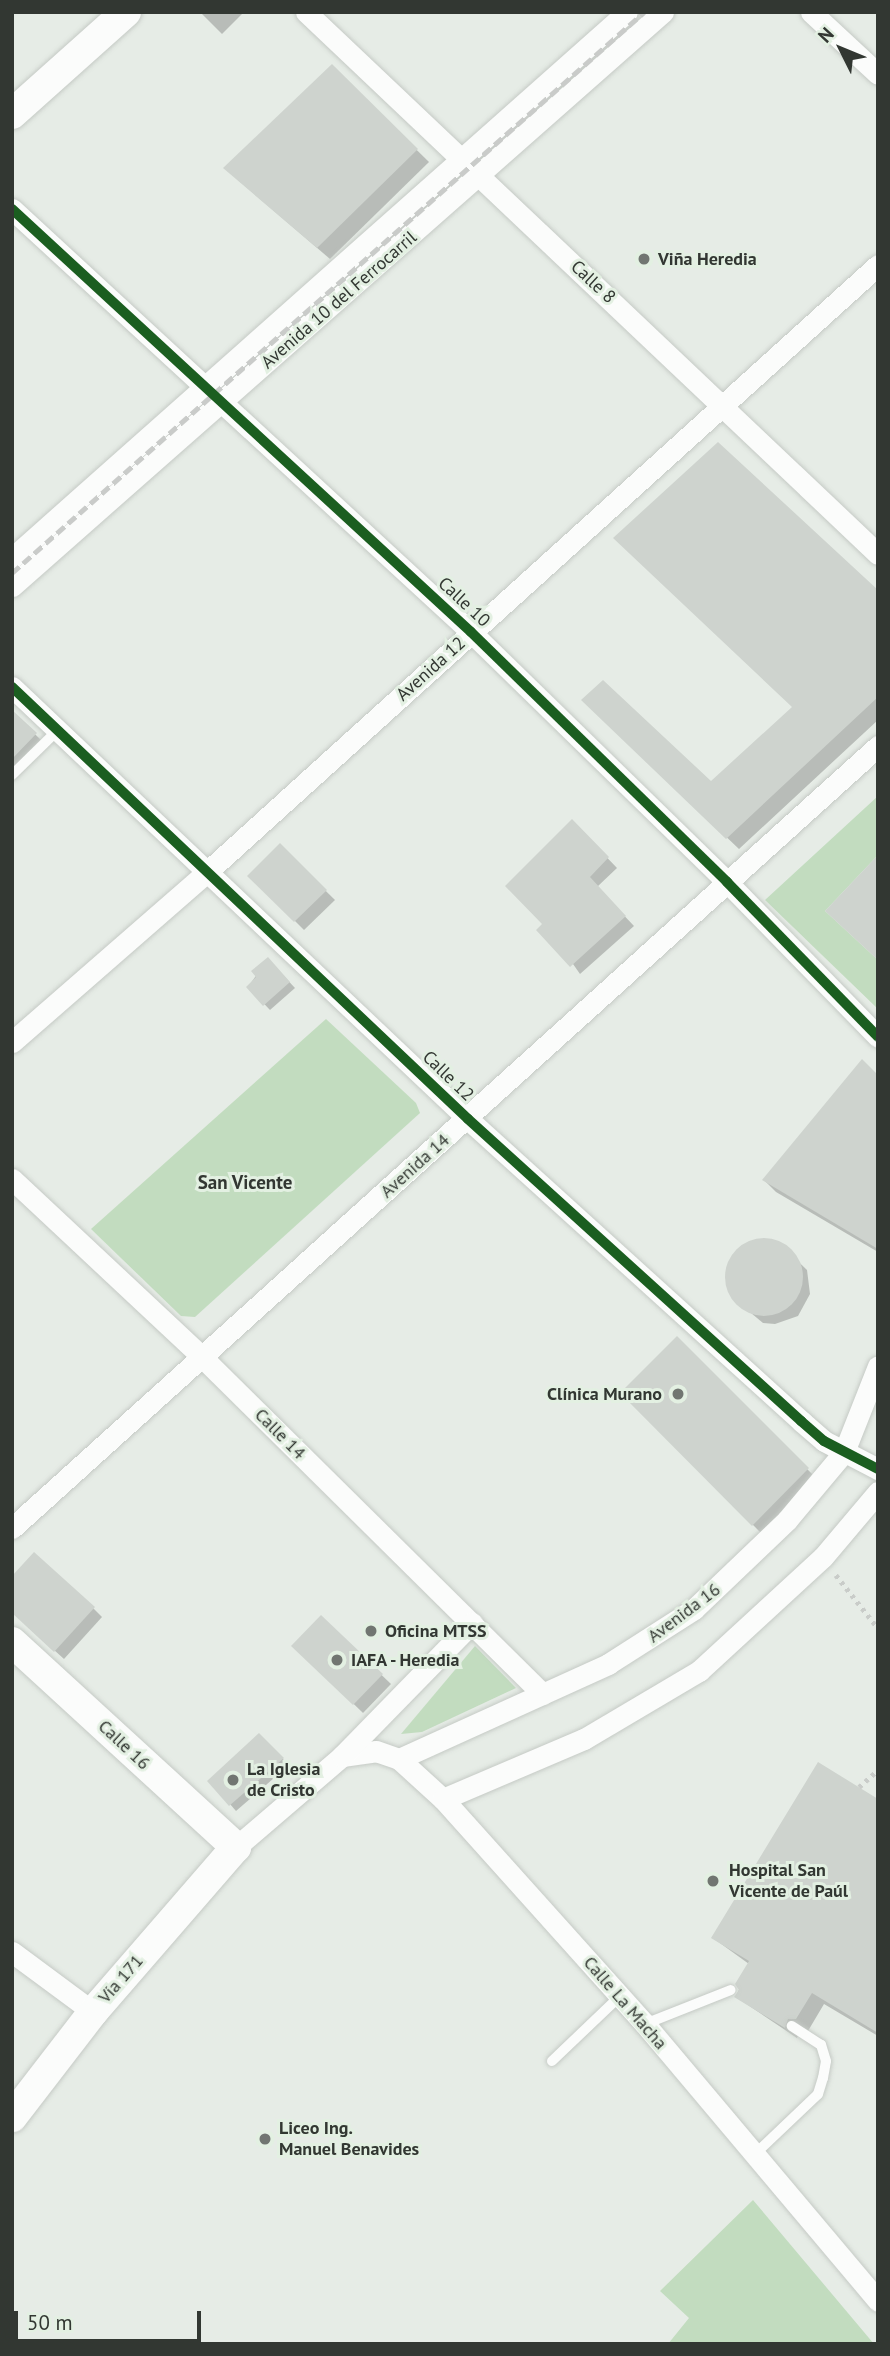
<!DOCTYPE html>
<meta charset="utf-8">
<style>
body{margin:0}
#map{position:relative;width:890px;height:2356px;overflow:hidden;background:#e6ece6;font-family:"PT Sans",sans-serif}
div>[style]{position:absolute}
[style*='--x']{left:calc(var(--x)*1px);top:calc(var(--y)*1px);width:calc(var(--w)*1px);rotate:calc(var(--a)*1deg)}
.green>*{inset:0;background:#c2dcbf}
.shadow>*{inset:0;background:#0003}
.building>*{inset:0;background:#ced3ce}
.round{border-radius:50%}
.path>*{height:4.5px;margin-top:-2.25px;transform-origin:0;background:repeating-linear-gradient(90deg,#c9ccc9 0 3.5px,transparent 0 8.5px)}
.roads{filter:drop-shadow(0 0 2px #c5cac5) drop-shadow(0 0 2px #c5cac5)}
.lane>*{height:10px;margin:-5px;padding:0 5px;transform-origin:5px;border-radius:5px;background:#fbfcfb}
.street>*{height:21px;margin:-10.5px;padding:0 10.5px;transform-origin:10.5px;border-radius:10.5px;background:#fbfcfb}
.secondary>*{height:30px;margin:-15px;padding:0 15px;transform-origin:15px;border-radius:15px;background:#fbfcfb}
.rail>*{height:5px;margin-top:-2.5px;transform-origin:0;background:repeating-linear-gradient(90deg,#c9cbc9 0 10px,transparent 0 15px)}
.cycleway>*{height:10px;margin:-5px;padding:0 5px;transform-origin:5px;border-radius:5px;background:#1b5e20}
.dots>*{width:19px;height:19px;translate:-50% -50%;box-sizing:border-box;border:4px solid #e3f0e2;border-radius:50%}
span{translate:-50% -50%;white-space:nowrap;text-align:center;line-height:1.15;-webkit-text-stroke:6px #e3f0e2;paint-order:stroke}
.poi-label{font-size:18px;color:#323732;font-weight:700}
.left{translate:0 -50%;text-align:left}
.right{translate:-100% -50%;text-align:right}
.street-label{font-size:18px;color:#323732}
.neighbourhood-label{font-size:19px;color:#323732;font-weight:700}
.frame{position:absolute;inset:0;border:14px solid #323732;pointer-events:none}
.north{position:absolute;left:806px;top:14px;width:70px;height:70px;-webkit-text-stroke:5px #e3f0e2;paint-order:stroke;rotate:313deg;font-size:19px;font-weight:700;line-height:28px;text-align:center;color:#323732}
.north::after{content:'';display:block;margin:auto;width:24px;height:32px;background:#323732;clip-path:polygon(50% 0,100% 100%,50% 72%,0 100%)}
.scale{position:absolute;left:14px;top:2311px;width:187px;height:32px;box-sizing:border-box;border:4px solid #323732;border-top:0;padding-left:9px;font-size:21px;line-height:24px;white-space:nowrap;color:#323732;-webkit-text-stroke:5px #e3f0e2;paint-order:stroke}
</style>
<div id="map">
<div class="green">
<div style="clip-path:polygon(878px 796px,878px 855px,825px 911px,878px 960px,878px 1009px,765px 900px)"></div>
<div style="clip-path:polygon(326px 1019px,416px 1103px,420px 1113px,195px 1317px,181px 1316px,91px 1229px)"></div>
<div style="clip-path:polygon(475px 1646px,516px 1688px,422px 1732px,401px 1734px)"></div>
<div style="clip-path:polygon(753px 2200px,874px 2344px,668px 2344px,689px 2318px,660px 2291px)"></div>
</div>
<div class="shadow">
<div style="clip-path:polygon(200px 12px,244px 12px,222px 34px)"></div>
<div style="clip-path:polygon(332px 67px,429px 162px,330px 259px,238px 180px)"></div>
<div style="clip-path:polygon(878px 592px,878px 720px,739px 849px,595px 712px,711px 784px,794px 707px)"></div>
<div style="clip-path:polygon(12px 712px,41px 740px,16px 767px,12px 763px)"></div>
<div style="clip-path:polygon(572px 821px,617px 868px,597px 887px,634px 926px,580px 974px,545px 924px)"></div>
<div style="clip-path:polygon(280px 846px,335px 900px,304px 930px,250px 876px)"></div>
<div style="clip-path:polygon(268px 959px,295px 988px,270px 1010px,248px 987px)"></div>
<div style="clip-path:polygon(878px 1077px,878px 1252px,776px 1192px,764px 1180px)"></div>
<div style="clip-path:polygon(767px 1239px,779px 1243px,807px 1270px,810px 1294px,798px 1316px,775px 1324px,763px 1323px,733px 1298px,726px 1275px,729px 1264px,744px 1245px)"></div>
<div style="clip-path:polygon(677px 1338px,816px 1478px,762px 1534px,622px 1393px)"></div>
<div style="clip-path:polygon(93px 1608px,102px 1617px,64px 1659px,12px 1612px)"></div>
<div style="clip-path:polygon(321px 1617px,391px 1684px,363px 1713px,294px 1646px)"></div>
<div style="clip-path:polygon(259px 1736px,289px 1765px,236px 1811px,210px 1781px)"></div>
<div style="clip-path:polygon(878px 1801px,878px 2036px,824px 2004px,808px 2031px,800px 2031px,797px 2038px,736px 1997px,749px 1964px,713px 1938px)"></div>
</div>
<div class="building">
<div style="clip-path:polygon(332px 64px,418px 149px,317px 248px,223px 168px)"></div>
<div style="clip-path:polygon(718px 442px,878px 590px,878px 697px,726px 839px,581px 700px,603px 680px,711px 781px,792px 707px,613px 538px)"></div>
<div style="clip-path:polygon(12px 710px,37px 733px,12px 759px)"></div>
<div style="clip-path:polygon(572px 819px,609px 857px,590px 877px,626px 916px,570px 967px,536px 930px,542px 924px,505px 886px)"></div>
<div style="clip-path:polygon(280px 843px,327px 890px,294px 922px,247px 876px)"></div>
<div style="clip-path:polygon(878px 855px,878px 960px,825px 911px)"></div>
<div style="clip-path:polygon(268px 957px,290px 982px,263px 1006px,246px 987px,256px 977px,251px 971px)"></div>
<div style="clip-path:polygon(862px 1059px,878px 1075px,878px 1249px,762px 1180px)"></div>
<div class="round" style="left:725px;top:1238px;width:78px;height:78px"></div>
<div style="clip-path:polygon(677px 1336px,809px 1468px,752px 1526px,620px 1393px)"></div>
<div style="clip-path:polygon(34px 1552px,95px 1607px,54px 1652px,12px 1613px,12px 1576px)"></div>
<div style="clip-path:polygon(321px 1615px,383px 1674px,353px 1705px,291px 1646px)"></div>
<div style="clip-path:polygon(259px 1733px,284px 1758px,229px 1806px,207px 1781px)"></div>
<div style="clip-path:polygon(818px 1762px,878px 1799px,878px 2033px,812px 1993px,796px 2019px,788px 2019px,785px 2028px,734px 1997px,739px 1990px,735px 1984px,749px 1961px,711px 1938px)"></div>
</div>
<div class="path">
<div style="--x:836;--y:1575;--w:68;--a:51.6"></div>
<div style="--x:859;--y:1787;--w:25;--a:-42"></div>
</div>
<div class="roads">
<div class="lane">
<div style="--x:12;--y:775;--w:67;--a:-44.4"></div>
<div style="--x:645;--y:2024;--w:92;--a:-21.6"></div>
<div style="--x:552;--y:2061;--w:94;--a:-43.7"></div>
<div style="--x:754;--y:2155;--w:88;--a:-43.6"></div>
<div style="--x:818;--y:2094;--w:17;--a:-73"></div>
<div style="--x:823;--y:2078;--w:17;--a:-80"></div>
<div style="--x:826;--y:2061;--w:17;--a:-107"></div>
<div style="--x:821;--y:2045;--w:35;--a:-147"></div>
</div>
<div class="street">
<div style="--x:306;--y:12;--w:788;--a:43.46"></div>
<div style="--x:811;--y:12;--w:91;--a:42.8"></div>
<div style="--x:12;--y:209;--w:624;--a:42.66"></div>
<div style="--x:471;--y:632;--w:358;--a:44.3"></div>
<div style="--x:727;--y:882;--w:216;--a:45.7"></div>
<div style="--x:12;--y:558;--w:822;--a:-41.6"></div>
<div style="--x:12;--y:586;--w:868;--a:-41.4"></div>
<div style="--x:12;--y:687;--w:628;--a:43.45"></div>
<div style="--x:468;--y:1119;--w:450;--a:42.2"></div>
<div style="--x:801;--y:1421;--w:30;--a:41"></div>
<div style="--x:824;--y:1441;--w:61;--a:27.4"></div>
<div style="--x:12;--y:1042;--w:260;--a:-41.1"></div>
<div style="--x:208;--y:871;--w:903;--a:-42.13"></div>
<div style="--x:12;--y:1179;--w:260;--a:43.1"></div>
<div style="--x:202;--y:1357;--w:479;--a:44.7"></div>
<div style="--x:12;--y:1528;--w:1167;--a:-42.08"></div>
<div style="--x:342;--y:1756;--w:34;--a:-8"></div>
<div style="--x:376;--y:1751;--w:24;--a:19"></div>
<div style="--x:399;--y:1759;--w:59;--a:42.3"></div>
<div style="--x:443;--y:1799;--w:302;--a:48.1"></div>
<div style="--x:645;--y:2024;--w:362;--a:49.9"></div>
<div style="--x:399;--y:1759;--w:230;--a:-24.4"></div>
<div style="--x:608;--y:1664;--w:102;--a:-32.6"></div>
<div style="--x:694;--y:1609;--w:129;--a:-43.7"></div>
<div style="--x:787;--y:1520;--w:89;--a:-50"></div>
<div style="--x:844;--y:1452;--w:92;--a:-68.4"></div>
<div style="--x:443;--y:1799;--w:153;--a:-23.1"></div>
<div style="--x:584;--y:1739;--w:134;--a:-30.6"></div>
<div style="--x:699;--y:1671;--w:168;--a:-42.6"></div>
<div style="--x:823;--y:1557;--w:85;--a:-49.8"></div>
<div style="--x:236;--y:1847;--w:140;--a:-40.6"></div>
<div style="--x:342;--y:1756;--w:186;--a:-45.7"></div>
<div style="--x:12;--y:1952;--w:101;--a:36.5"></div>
</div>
<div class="secondary">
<div style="--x:12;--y:114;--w:153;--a:-41.8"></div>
<div style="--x:12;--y:1642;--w:304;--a:42.5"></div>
<div style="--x:236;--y:1847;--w:218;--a:130.9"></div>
<div style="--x:93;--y:2012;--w:133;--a:127.6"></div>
</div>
</div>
<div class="rail">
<div style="--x:12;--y:573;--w:845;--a:-41.59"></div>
</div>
<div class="cycleway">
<div style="--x:12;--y:209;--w:624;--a:42.66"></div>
<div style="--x:471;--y:632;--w:358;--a:44.3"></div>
<div style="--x:727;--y:882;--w:216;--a:45.7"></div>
<div style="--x:12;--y:687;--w:628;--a:43.45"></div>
<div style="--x:468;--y:1119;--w:450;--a:42.2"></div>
<div style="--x:801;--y:1421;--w:30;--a:41"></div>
<div style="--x:824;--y:1441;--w:61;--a:27.4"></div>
</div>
<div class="dots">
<div style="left:644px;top:259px;background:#717671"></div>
<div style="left:678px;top:1394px;background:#717671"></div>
<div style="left:371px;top:1631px;background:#717671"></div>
<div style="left:337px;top:1660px;background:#717671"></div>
<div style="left:233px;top:1780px;background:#717671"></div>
<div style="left:713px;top:1881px;background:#717671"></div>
<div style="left:265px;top:2139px;background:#717671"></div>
</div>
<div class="poi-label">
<span class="left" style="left:658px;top:259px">Viña Heredia</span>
<span class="right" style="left:662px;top:1394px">Clínica Murano</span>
<span class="left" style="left:385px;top:1631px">Oficina MTSS</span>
<span class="left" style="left:351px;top:1660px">IAFA - Heredia</span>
<span class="left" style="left:247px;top:1780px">La Iglesia<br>de Cristo</span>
<span class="left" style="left:729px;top:1881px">Hospital San<br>Vicente de Paúl</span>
<span class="left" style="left:279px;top:2139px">Liceo Ing.<br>Manuel Benavides</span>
</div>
<div class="street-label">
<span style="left:593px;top:282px;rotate:43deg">Calle 8</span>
<span style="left:339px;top:300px;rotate:-41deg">Avenida 10 del Ferrocarril</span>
<span style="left:464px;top:602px;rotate:43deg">Calle 10</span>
<span style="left:431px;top:669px;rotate:-42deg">Avenida 12</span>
<span style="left:448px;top:1076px;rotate:44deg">Calle 12</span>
<span style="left:415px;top:1166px;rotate:-42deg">Avenida 14</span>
<span style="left:280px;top:1434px;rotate:45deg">Calle 14</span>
<span style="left:684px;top:1613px;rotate:-37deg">Avenida 16</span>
<span style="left:124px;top:1745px;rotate:43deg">Calle 16</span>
<span style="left:121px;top:1979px;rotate:-49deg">Vía 171</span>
<span style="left:625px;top:2003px;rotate:49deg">Calle La Macha</span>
</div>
<div class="neighbourhood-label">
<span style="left:245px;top:1183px">San Vicente</span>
</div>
<div class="frame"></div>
<div class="north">N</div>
<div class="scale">50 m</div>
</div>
